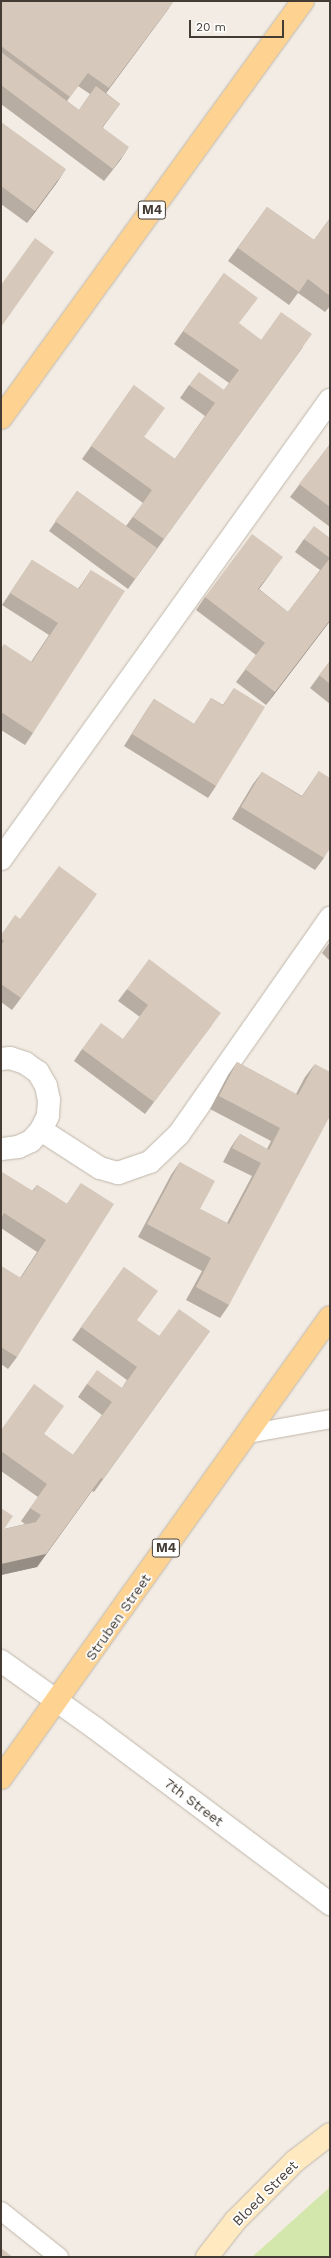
<!DOCTYPE html>
<style>
body{margin:0}
#map{position:relative;width:331px;height:2258px;overflow:hidden;background:#f2ece4;font-family:"Work Sans",sans-serif}
div>[style]{position:absolute}
[style*='--x']{left:calc(var(--x)*1px);top:calc(var(--y)*1px);width:calc(var(--w)*1px);rotate:calc(var(--a)*1deg)}
.green>*{inset:0;background:#d3e7ac}
.roads{filter:drop-shadow(0 0 1px #c0b6aa) drop-shadow(0 0 1px #c0b6aa)}
.lane>*{height:18px;margin:-9px;padding:0 9px;transform-origin:9px;border-radius:9px;background:#fff}
.street>*{height:22px;margin:-11px;padding:0 11px;transform-origin:11px;border-radius:11px;background:#fff}
.secondary>*{height:22px;margin:-11px;padding:0 11px;transform-origin:11px;border-radius:11px;background:#fee9c1}
.primary>*{height:22px;margin:-11px;padding:0 11px;transform-origin:11px;border-radius:11px;background:#fed391}
.wall>*{inset:0;background:#b8ada2}
.shaded-wall>*{inset:0;background:#968d84}
.building>*{inset:0;background:#d6c9bc}
span{translate:-50% -50%;white-space:nowrap;text-align:center;line-height:1.15;-webkit-text-stroke:3.5px #fff;paint-order:stroke}
.shield-label span{padding:1px 3px;background:#fff;border:1px solid;border-radius:3px;-webkit-text-stroke-width:0}
.shield-label{font-size:13px;color:#443c34;font-weight:700}
.street-label{font-size:14px;color:#443c34}
.frame{position:absolute;inset:0;border:2px solid #443c34;pointer-events:none}
.scale{position:absolute;left:189px;top:20px;width:95px;height:18px;box-sizing:border-box;border:2px solid #443c34;border-top:0;padding-left:5px;font-size:12px;line-height:14px;white-space:nowrap;color:#443c34;-webkit-text-stroke:3px #fff;paint-order:stroke}
</style>
<div id="map">
<div class="green">
<div style="clip-path:polygon(330px 2187px,330px 2257px,252px 2257px)"></div>
</div>
<div class="roads">
<div class="lane">
<div style="--x:247;--y:1434;--w:84;--a:-10.2"></div>
<div style="--x:1;--y:2211;--w:74;--a:38.4"></div>
</div>
<div class="street">
<div style="--x:1;--y:859;--w:565;--a:-54.37"></div>
<div style="--x:1;--y:1059;--w:9;--a:-6"></div>
<div style="--x:10;--y:1058;--w:16;--a:18"></div>
<div style="--x:25;--y:1063;--w:16;--a:35"></div>
<div style="--x:38;--y:1072;--w:16;--a:60"></div>
<div style="--x:46;--y:1086;--w:14;--a:78"></div>
<div style="--x:49;--y:1100;--w:16;--a:94"></div>
<div style="--x:48;--y:1116;--w:16;--a:117"></div>
<div style="--x:41;--y:1130;--w:15;--a:132"></div>
<div style="--x:31;--y:1141;--w:14;--a:155"></div>
<div style="--x:18;--y:1147;--w:17;--a:173"></div>
<div style="--x:41;--y:1130;--w:70;--a:32.8"></div>
<div style="--x:100;--y:1168;--w:19;--a:16"></div>
<div style="--x:118;--y:1173;--w:34;--a:-19"></div>
<div style="--x:150;--y:1162;--w:40;--a:-44"></div>
<div style="--x:179;--y:1134;--w:264;--a:-55"></div>
<div style="--x:1;--y:1661;--w:115;--a:35.5"></div>
<div style="--x:95;--y:1728;--w:294;--a:36.8"></div>
</div>
<div class="secondary">
<div style="--x:207;--y:2257;--w:46;--a:-52.1"></div>
<div style="--x:235;--y:2221;--w:85;--a:-45"></div>
<div style="--x:295;--y:2161;--w:44;--a:-37.6"></div>
</div>
<div class="primary">
<div style="--x:1;--y:418;--w:515;--a:-54.09"></div>
<div style="--x:1;--y:1778;--w:566;--a:-54.49"></div>
</div>
</div>
<div class="wall">
<div style="clip-path:polygon(evenodd,1px 3px,169px 8px,106px 93px,120px 104px,103px 127px,121px 159px,104px 181px,1px 104px,1px 3px,78px 86px,90px 94px,79px 110px,67px 101px,78px 86px)"></div>
<div style="clip-path:polygon(1px 122px,58px 181px,27px 223px,1px 204px)"></div>
<div style="clip-path:polygon(267px 207px,314px 240px,330px 218px,330px 306px,325px 312px,298px 293px,289px 305px,228px 261px)"></div>
<div style="clip-path:polygon(224px 273px,239px 324px,261px 340px,303px 347px,128px 589px,49px 531px,77px 491px,126px 526px,143px 503px,82px 459px,134px 385px,144px 437px,175px 459px,205px 416px,180px 398px,189px 385px,224px 390px,229px 383px,174px 344px)"></div>
<div style="clip-path:polygon(330px 444px,330px 527px,290px 497px)"></div>
<div style="clip-path:polygon(330px 538px,330px 621px,266px 705px,236px 682px,256px 655px,196px 610px,205px 597px,273px 570px,259px 589px,288px 612px,320px 570px,295px 552px,304px 539px)"></div>
<div style="clip-path:polygon(32px 560px,78px 589px,91px 570px,33px 733px,25px 745px,1px 730px,1px 648px,31px 662px,49px 635px,2px 605px)"></div>
<div style="clip-path:polygon(330px 661px,330px 704px,310px 688px)"></div>
<div style="clip-path:polygon(234px 688px,216px 786px,208px 798px,124px 746px,146px 711px,154px 699px,194px 724px,211px 698px,223px 705px)"></div>
<div style="clip-path:polygon(319px 771px,324px 858px,315px 870px,232px 819px,253px 784px,262px 772px,302px 796px)"></div>
<div style="clip-path:polygon(88px 906px,12px 1010px,1px 1002px,1px 935px,20px 919px)"></div>
<div style="clip-path:polygon(330px 942px,330px 961px,322px 953px)"></div>
<div style="clip-path:polygon(127px 989px,212px 1025px,145px 1114px,74px 1061px,82px 1049px,123px 1039px,140px 1017px,118px 1001px)"></div>
<div style="clip-path:polygon(237px 1062px,296px 1094px,305px 1077px,315px 1064px,229px 1305px,220px 1318px,186px 1300px,202px 1271px,138px 1237px,171px 1175px,180px 1162px,200px 1209px,227px 1223px,252px 1176px,223px 1162px,231px 1147px,240px 1134px,267px 1149px,271px 1141px,210px 1109px,228px 1075px)"></div>
<div style="clip-path:polygon(1px 1173px,32px 1191px,37px 1185px,67px 1204px,81px 1183px,17px 1357px,8px 1369px,1px 1364px,1px 1266px,20px 1278px,37px 1252px,1px 1228px)"></div>
<div style="clip-path:polygon(124px 1267px,137px 1321px,159px 1336px,210px 1331px,94px 1492px,92px 1491px,37px 1567px,1px 1575px,1px 1508px,4px 1529px,25px 1524px,21px 1521px,38px 1497px,1px 1471px,1px 1430px,44px 1434px,73px 1455px,102px 1415px,78px 1397px,87px 1384px,122px 1388px,127px 1380px,72px 1340px)"></div>
</div>
<div class="shaded-wall">
<div style="clip-path:polygon(174px 1px,169px 8px,100px 101px,109px 88px)"></div>
<div style="clip-path:polygon(129px 147px,121px 159px,104px 181px,113px 169px)"></div>
<div style="clip-path:polygon(66px 169px,58px 181px,27px 223px,35px 211px)"></div>
<div style="clip-path:polygon(283px 557px,273px 570px,249px 602px,258px 589px)"></div>
<div style="clip-path:polygon(330px 620px,330px 621px,266px 705px,275px 692px)"></div>
<div style="clip-path:polygon(97px 894px,88px 906px,12px 1010px,21px 998px)"></div>
<div style="clip-path:polygon(101px 1478px,37px 1567px,1px 1575px,1px 1564px)"></div>
</div>
<div class="building">
<div style="clip-path:polygon(3px 1px,174px 1px,109px 88px,88px 73px,70px 97px,1px 46px,1px 3px)"></div>
<div style="clip-path:polygon(1px 52px,79px 110px,96px 86px,120px 104px,102px 127px,129px 147px,113px 169px,1px 85px)"></div>
<div style="clip-path:polygon(1px 122px,66px 169px,35px 211px,1px 186px)"></div>
<div style="clip-path:polygon(267px 207px,314px 240px,330px 218px,330px 296px,308px 279px,299px 292px,238px 248px)"></div>
<div style="clip-path:polygon(35px 238px,54px 252px,1px 327px,1px 285px)"></div>
<div style="clip-path:polygon(224px 273px,258px 298px,239px 323px,261px 340px,281px 312px,312px 334px,164px 539px,133px 517px,152px 490px,91px 446px,134px 385px,165px 408px,144px 437px,175px 459px,215px 403px,189px 385px,199px 372px,224px 390px,239px 370px,183px 331px)"></div>
<div style="clip-path:polygon(330px 444px,330px 507px,299px 484px)"></div>
<div style="clip-path:polygon(77px 491px,157px 548px,135px 579px,55px 521px)"></div>
<div style="clip-path:polygon(314px 526px,330px 538px,330px 620px,275px 692px,245px 669px,265px 643px,205px 597px,252px 534px,283px 557px,258px 589px,288px 612px,330px 558px,304px 539px)"></div>
<div style="clip-path:polygon(32px 560px,79px 589px,91px 570px,125px 591px,33px 733px,1px 712px,1px 649px,4px 644px,32px 662px,58px 623px,10px 593px)"></div>
<div style="clip-path:polygon(330px 661px,330px 684px,319px 675px)"></div>
<div style="clip-path:polygon(234px 688px,265px 707px,216px 786px,132px 734px,154px 699px,194px 724px,211px 698px,223px 706px)"></div>
<div style="clip-path:polygon(319px 771px,330px 778px,330px 848px,324px 858px,241px 807px,262px 772px,302px 797px)"></div>
<div style="clip-path:polygon(59px 866px,97px 894px,21px 998px,1px 984px,1px 945px,4px 941px,1px 938px,1px 935px,15px 915px,20px 919px)"></div>
<div style="clip-path:polygon(149px 959px,221px 1013px,154px 1102px,82px 1049px,101px 1023px,123px 1039px,148px 1005px,127px 989px)"></div>
<div style="clip-path:polygon(237px 1062px,298px 1095px,315px 1064px,330px 1072px,330px 1116px,229px 1305px,196px 1287px,211px 1258px,147px 1224px,180px 1162px,215px 1181px,200px 1209px,229px 1224px,261px 1163px,232px 1148px,240px 1134px,269px 1150px,280px 1128px,219px 1096px)"></div>
<div style="clip-path:polygon(2px 1172px,33px 1191px,37px 1185px,67px 1204px,81px 1183px,114px 1204px,17px 1357px,1px 1347px,1px 1266px,21px 1278px,46px 1240px,4px 1213px,1px 1218px,1px 1174px)"></div>
<div style="clip-path:polygon(124px 1267px,158px 1291px,137px 1320px,159px 1336px,179px 1309px,210px 1331px,103px 1479px,101px 1478px,46px 1554px,1px 1564px,1px 1508px,13px 1516px,4px 1529px,36px 1522px,41px 1515px,30px 1508px,47px 1484px,1px 1451px,1px 1430px,34px 1384px,64px 1406px,44px 1434px,73px 1455px,112px 1402px,87px 1384px,97px 1370px,122px 1388px,137px 1367px,81px 1327px)"></div>
<div style="clip-path:polygon(1px 2248px,13px 2257px,1px 2257px)"></div>
</div>
<div class="shield-label">
<span style="left:152px;top:210px">M4</span>
<span style="left:166px;top:1548px">M4</span>
</div>
<div class="street-label">
<span style="left:118px;top:1617px;rotate:-55deg">Struben Street</span>
<span style="left:194px;top:1802px;rotate:37deg">7th Street</span>
<span style="left:265px;top:2193px;rotate:-45deg">Bloed Street</span>
</div>
<div class="frame"></div>
<div class="scale">20 m</div>
</div>
